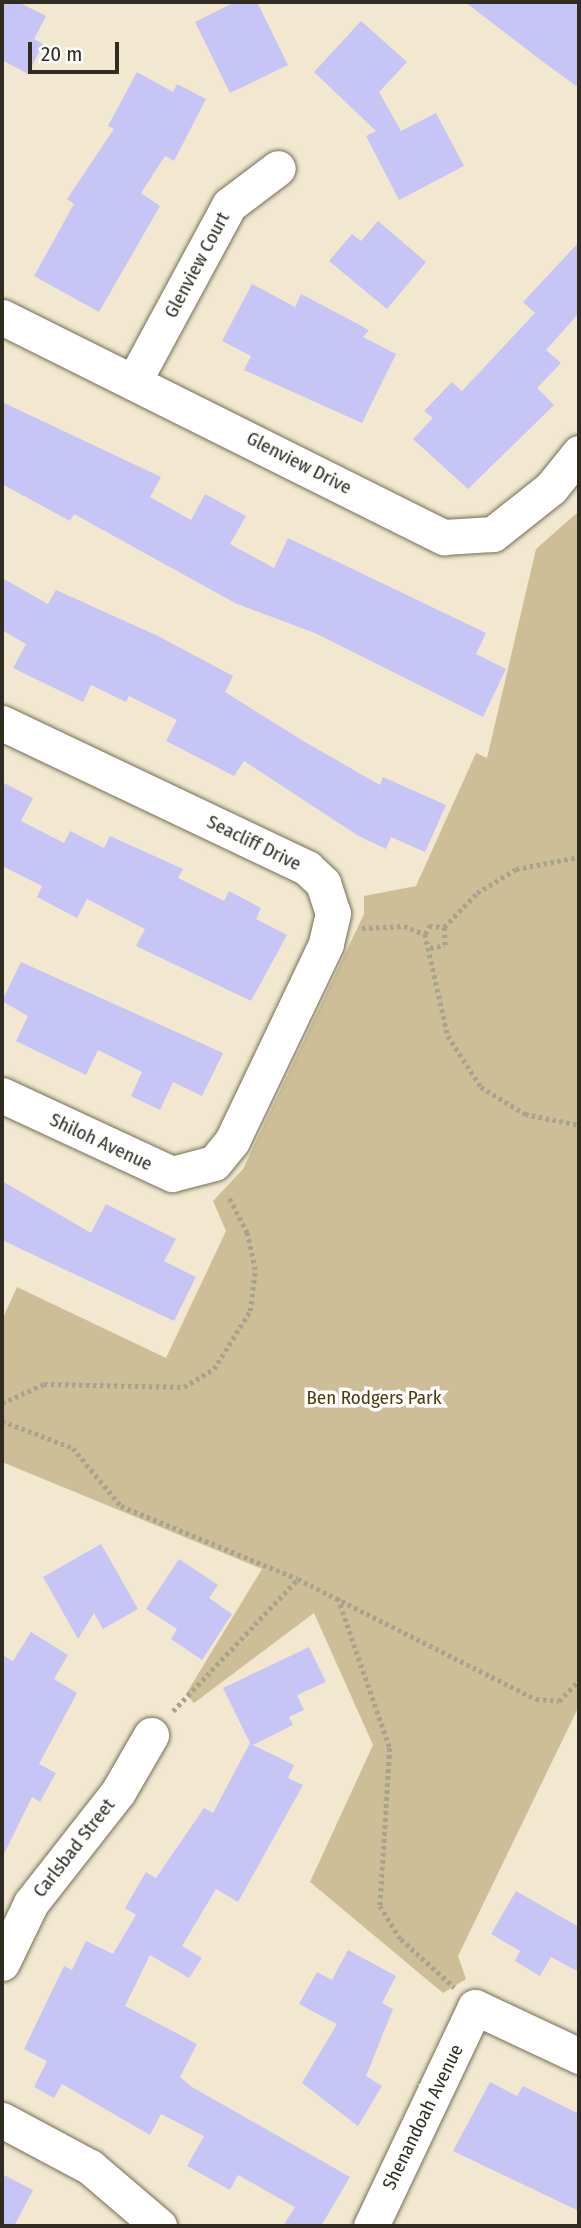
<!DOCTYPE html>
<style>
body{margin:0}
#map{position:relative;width:581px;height:2228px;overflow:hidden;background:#f1e8cf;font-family:"Fira Sans Condensed",sans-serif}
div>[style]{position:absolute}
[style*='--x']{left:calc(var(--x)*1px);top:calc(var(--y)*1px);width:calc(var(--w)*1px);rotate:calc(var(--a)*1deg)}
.green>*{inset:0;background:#cdbe97}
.building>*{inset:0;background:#c6c5f5}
.path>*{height:4.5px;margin-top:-2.25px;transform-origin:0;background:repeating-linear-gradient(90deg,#a9a28e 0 3.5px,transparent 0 7px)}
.roads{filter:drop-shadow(0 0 2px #766e57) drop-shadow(0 0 2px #766e57)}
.minor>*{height:35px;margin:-17.5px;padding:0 17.5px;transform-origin:17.5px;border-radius:17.5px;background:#fff}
span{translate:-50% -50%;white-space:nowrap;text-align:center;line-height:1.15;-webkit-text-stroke:7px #fff;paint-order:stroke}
.street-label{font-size:19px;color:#302c22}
.park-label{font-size:19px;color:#4a3b09}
.frame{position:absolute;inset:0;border:4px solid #302c22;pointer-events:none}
.scale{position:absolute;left:28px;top:42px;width:91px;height:32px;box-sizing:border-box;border:4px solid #302c22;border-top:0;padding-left:9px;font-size:21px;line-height:24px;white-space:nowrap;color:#302c22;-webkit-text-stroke:5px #fff;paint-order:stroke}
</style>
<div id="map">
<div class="green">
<div style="clip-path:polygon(579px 511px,579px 1706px,458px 1956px,466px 1979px,443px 1993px,310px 1882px,373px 1745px,314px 1613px,194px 1703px,186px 1694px,262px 1569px,2px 1462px,2px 1320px,17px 1287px,166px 1358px,226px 1231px,213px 1201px,243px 1169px,364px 914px,364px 896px,416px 886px,476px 753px,487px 758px,536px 549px)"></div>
</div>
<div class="building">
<div style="clip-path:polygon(2px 2px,18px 2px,46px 16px,34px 39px,43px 44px,28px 74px,2px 60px)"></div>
<div style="clip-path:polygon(235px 2px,257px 2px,288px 65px,230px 93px,195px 22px)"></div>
<div style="clip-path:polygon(465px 2px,579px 2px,579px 88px,546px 64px)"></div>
<div style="clip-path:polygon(361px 21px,407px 62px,379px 92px,401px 131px,436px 113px,464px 166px,399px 200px,366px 136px,376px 131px,314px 72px)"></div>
<div style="clip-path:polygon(137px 72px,173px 92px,177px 84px,206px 99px,174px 161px,165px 156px,141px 193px,160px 206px,99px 312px,34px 276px,74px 204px,67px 199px,114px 129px,108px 126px)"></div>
<div style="clip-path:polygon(378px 221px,426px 262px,387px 309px,329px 261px,352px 234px,361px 241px)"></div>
<div style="clip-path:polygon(579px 242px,579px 313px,546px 350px,561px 363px,537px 388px,554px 405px,468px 489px,413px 439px,433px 418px,424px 411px,452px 382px,462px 391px,535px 313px,523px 302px)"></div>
<div style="clip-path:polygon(252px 284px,295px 307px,301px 294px,369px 330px,363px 337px,396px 354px,362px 423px,244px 370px,251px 356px,222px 341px)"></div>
<div style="clip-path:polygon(2px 402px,161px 477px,150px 497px,191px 520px,205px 494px,246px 516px,230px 544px,274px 568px,288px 538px,486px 633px,476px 654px,506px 669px,483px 717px,315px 633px,235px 603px,74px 514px,70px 521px,2px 484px)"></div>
<div style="clip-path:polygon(2px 578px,48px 604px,56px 590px,158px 636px,233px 676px,225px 692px,305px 742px,380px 785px,383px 777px,446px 805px,425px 852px,391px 837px,386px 849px,357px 835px,244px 761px,234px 776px,166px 741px,177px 720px,129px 696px,126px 702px,91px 685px,83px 702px,13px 668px,26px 644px,2px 630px)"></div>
<div style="clip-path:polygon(2px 782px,33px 798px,21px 821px,64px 843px,70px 831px,104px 848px,110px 836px,183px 869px,178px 878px,224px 901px,229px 891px,261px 908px,256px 919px,287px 935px,251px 1001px,136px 946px,145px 929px,87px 899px,77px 918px,37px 897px,42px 886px,2px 866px)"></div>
<div style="clip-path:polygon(21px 962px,223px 1053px,202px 1096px,173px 1082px,160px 1110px,131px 1096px,142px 1072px,98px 1050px,86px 1075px,16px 1041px,28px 1016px,2px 1001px)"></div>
<div style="clip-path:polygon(2px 1181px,91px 1233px,106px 1204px,176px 1239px,164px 1261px,196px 1277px,174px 1321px,2px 1240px)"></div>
<div style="clip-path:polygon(101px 1544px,138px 1609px,103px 1629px,94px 1613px,78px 1639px,43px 1577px)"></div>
<div style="clip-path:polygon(179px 1559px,218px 1585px,209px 1598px,232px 1614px,202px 1660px,171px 1639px,177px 1629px,146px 1609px)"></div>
<div style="clip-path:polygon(31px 1632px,68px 1655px,54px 1679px,77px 1693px,39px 1764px,56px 1773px,40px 1802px,32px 1797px,2px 1858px,2px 1655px,13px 1661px)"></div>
<div style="clip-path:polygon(309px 1647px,326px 1682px,297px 1695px,304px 1710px,289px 1717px,293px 1725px,253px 1745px,294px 1765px,288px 1778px,303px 1785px,238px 1902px,216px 1889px,182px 1946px,202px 1958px,189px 1978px,150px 1955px,125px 2006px,197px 2044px,180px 2077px,192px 2087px,350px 2177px,321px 2226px,283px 2226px,295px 2207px,238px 2175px,230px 2190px,187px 2166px,204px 2136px,161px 2114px,150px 2135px,62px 2084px,54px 2098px,34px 2087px,47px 2061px,24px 2049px,64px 1966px,72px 1970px,86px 1941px,113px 1954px,136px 1915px,125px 1908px,146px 1872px,156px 1878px,204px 1808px,213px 1813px,250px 1743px,223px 1688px)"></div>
<div style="clip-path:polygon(516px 1891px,579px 1927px,579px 1972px,551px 1957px,540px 1976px,515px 1961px,520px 1951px,491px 1934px)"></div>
<div style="clip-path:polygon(348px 1950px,396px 1976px,382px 2003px,393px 2009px,366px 2076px,382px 2086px,358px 2126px,302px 2083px,337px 2024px,299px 2004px,317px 1972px,332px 1980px)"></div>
<div style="clip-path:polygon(490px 2082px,517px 2096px,523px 2086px,579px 2114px,579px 2211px,453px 2151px)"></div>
<div style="clip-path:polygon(2px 2174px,33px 2190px,14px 2226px,2px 2226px)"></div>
</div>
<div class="path">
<div style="--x:362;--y:928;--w:42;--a:-2.7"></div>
<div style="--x:404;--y:926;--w:22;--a:21"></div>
<div style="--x:425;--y:934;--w:9;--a:-63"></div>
<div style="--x:429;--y:926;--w:15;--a:4"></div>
<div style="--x:444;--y:927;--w:47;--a:-45.9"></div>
<div style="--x:477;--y:893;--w:46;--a:-31.6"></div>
<div style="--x:516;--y:869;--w:64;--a:-10.8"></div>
<div style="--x:425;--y:934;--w:105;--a:77.3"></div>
<div style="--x:448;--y:1036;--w:61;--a:57.1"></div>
<div style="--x:481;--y:1087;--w:52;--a:31.5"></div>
<div style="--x:525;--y:1114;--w:55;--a:11.5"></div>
<div style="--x:430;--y:948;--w:15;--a:-11"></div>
<div style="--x:445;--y:945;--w:18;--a:-93"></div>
<div style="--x:2;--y:1403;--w:46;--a:-24.3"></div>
<div style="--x:44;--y:1384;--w:140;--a:1.2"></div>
<div style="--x:184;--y:1387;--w:35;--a:-31"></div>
<div style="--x:214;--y:1369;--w:68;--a:-58.2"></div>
<div style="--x:250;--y:1311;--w:41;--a:-83"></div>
<div style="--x:255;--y:1270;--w:38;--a:-102"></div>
<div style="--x:247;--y:1233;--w:42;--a:-117.2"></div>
<div style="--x:2;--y:1421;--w:76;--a:20.8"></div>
<div style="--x:73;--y:1448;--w:75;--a:50.4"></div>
<div style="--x:121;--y:1506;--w:191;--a:22.4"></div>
<div style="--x:298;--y:1579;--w:267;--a:26.8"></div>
<div style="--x:536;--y:1699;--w:23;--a:5"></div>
<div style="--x:559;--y:1701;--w:29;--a:-46"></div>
<div style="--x:338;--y:1598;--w:159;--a:70.9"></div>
<div style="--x:390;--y:1748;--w:158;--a:93.6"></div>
<div style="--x:380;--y:1906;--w:39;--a:58"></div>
<div style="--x:401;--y:1939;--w:72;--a:42.2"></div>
<div style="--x:173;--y:1711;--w:182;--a:-46.6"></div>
</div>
<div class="roads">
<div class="minor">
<div style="--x:2;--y:317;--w:494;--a:26.5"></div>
<div style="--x:444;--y:537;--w:49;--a:-3.5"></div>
<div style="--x:493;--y:534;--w:74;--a:-38.4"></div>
<div style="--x:551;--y:488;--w:45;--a:-51.3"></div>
<div style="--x:135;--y:379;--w:198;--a:-61.6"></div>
<div style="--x:229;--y:205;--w:61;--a:-37.1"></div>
<div style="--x:2;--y:723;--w:338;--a:25.4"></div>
<div style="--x:307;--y:868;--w:22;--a:43"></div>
<div style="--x:323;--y:883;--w:32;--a:72"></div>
<div style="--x:333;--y:913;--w:32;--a:103"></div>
<div style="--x:326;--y:944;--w:218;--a:115.5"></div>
<div style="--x:232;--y:1141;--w:28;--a:129"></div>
<div style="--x:214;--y:1163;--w:43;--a:165.3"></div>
<div style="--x:172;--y:1174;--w:187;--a:-155.1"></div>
<div style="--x:2;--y:1963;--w:67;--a:-64.2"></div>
<div style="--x:31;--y:1903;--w:141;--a:-51.9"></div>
<div style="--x:118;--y:1792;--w:66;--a:-59.9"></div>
<div style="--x:2;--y:2120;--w:100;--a:28.1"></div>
<div style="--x:90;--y:2167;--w:91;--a:40.5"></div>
<div style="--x:371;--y:2226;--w:242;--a:-64.6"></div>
<div style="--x:475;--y:2007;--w:115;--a:25.2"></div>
</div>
</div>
<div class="street-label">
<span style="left:197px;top:265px;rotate:-62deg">Glenview Court</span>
<span style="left:299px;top:463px;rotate:27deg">Glenview Drive</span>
<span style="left:254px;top:843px;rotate:26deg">Seacliff Drive</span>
<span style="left:101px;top:1142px;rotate:25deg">Shiloh Avenue</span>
<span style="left:74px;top:1848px;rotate:-52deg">Carlsbad Street</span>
<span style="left:423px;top:2117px;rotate:-64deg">Shenandoah Avenue</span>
</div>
<div class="park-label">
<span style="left:374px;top:1398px">Ben Rodgers Park</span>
</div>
<div class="frame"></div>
<div class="scale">20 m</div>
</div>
